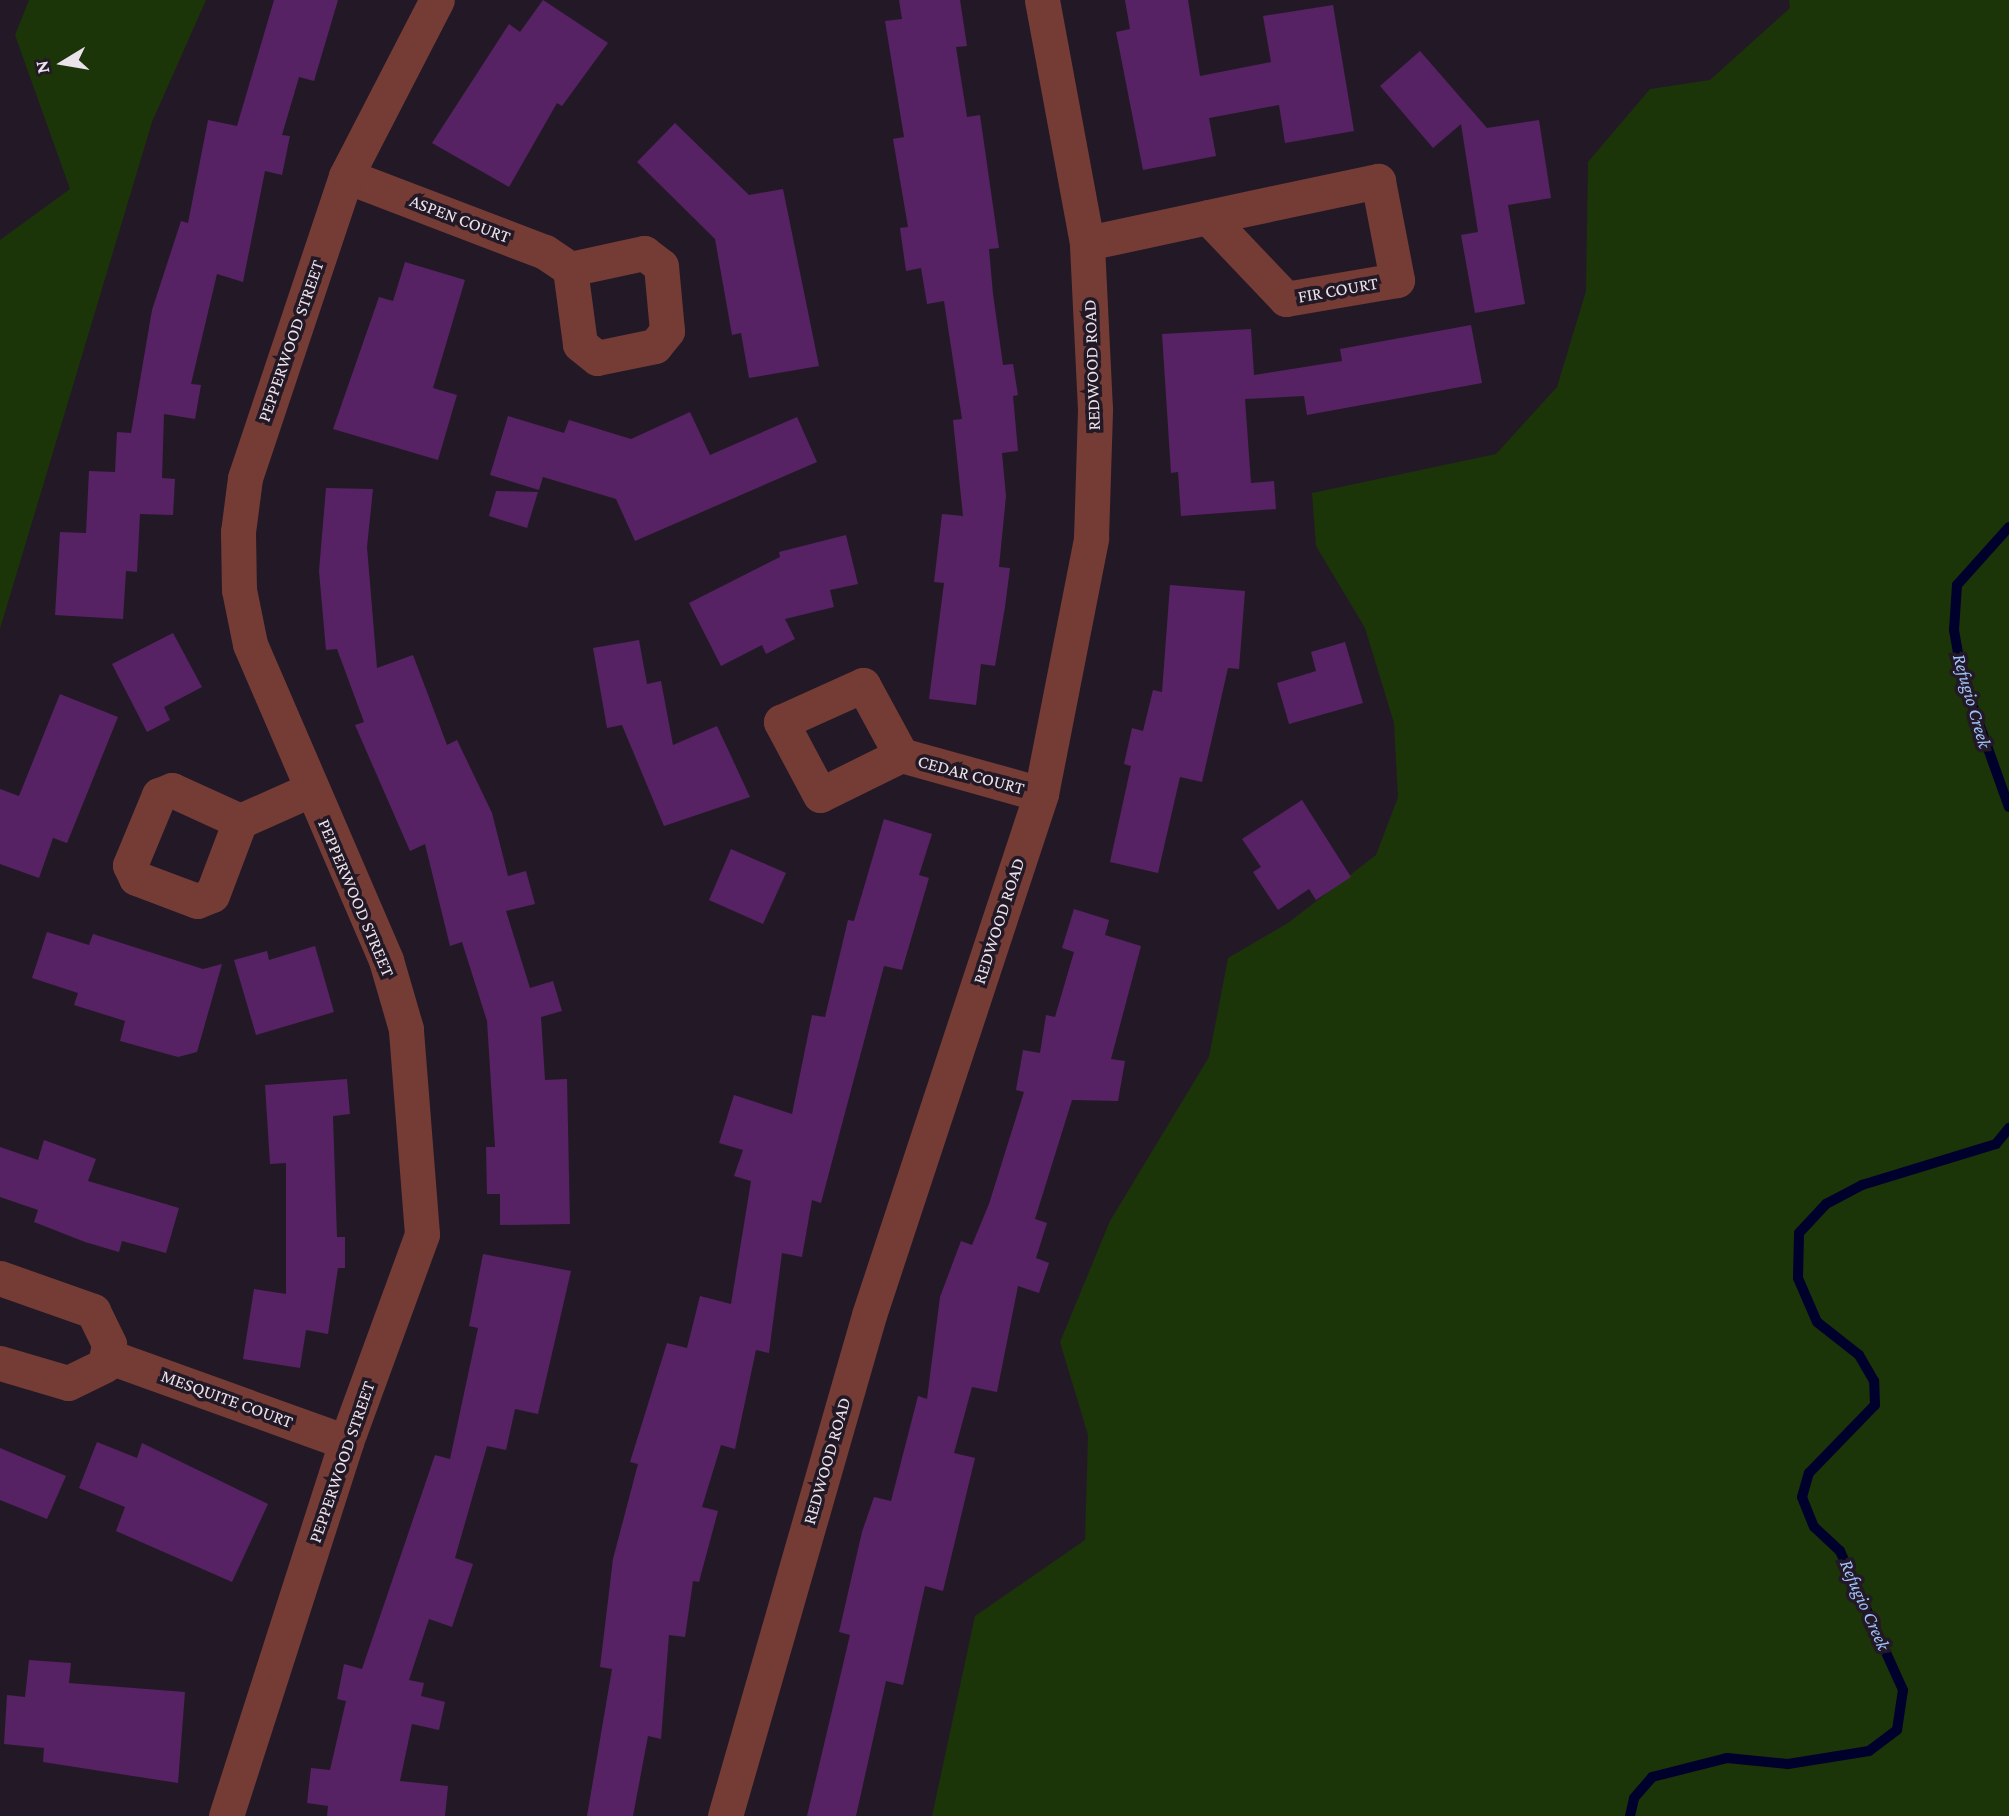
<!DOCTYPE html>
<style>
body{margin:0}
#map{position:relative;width:2009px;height:1816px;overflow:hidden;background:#231926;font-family:"Crimson Pro",serif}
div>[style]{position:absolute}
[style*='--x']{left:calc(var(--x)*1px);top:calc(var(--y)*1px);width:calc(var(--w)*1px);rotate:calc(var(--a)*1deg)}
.green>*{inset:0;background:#1b3408}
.stream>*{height:10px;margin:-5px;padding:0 5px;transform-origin:5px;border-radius:5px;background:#00002d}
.building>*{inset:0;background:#562263}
.minor>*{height:35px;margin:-17.5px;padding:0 17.5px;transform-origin:17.5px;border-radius:17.5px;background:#753c36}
span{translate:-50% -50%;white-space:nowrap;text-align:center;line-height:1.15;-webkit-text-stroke:7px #231926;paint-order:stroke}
.street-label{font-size:18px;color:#eae3eb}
.water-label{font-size:19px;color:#9fc3fd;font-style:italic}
.north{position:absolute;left:28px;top:28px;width:70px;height:70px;-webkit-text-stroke:5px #231926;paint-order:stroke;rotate:259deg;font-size:19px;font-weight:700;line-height:28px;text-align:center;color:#eae3eb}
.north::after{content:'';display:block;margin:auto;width:24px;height:32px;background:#eae3eb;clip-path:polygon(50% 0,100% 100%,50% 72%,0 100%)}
</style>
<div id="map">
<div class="green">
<div style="clip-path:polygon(29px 0,206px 0,152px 122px,0 629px,0 240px,70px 189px,15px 35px)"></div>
<div style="clip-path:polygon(1789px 0,2009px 0,2009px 1816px,932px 1816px,975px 1616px,1085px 1540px,1088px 1435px,1060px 1342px,1110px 1221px,1209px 1057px,1228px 958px,1288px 923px,1376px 855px,1398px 797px,1394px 723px,1365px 628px,1316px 546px,1312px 493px,1496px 454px,1557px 387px,1586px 291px,1588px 162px,1650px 89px,1710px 80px,1790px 8px)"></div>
</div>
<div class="stream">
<div style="--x:2009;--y:527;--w:78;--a:131.9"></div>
<div style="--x:1957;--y:585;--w:45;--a:93.8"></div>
<div style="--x:1954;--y:630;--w:47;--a:80.1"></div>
<div style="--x:1962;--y:676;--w:139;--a:70.3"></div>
<div style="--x:1630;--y:1816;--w:18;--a:-77"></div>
<div style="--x:1634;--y:1798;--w:28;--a:-49"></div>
<div style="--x:1652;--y:1777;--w:77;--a:-14.2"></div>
<div style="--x:1727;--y:1758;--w:61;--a:5.6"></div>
<div style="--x:1788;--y:1764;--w:82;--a:-9.1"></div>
<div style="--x:1869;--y:1751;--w:35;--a:-37"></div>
<div style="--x:1897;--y:1730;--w:40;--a:-81.5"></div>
<div style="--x:1903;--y:1690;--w:153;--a:-114.4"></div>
<div style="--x:1840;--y:1551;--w:35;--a:-137"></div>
<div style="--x:1814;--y:1527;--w:32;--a:-112"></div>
<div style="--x:1802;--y:1497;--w:25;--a:-74"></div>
<div style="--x:1809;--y:1473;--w:95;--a:-45.9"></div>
<div style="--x:1875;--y:1405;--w:24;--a:-92"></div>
<div style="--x:1874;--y:1381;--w:30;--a:-120"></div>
<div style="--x:1859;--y:1355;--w:53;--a:-141.8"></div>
<div style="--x:1817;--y:1322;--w:48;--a:-113.4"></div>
<div style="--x:1798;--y:1278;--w:45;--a:-88.7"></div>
<div style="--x:1799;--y:1233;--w:40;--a:-47"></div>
<div style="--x:1826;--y:1204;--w:41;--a:-27.8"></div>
<div style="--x:1862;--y:1185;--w:140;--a:-17"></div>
<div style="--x:1996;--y:1144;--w:21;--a:-51"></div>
</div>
<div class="building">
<div style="clip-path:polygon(274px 0,338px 0,314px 81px,299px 77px,282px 135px,290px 136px,282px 175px,265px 171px,243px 282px,217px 274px,191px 384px,201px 385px,195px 419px,164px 414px,162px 478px,175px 479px,173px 515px,140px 514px,137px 572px,126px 571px,123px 619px,55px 615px,60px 532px,86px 533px,89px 471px,115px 472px,117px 432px,131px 433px,152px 310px,181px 221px,188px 223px,208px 120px,237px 126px)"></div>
<div style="clip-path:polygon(543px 0,608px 43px,562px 106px,557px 103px,509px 187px,432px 143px,509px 24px,520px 32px)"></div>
<div style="clip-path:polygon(899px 0,960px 0,967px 46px,956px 47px,967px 117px,980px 115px,999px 248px,989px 249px,993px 294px,1003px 365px,1013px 364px,1018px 395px,1013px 396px,1018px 451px,1002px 453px,1006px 496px,999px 567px,1010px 568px,1005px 607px,995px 666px,981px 664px,976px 705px,929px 699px,944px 583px,934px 582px,942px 514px,963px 516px,953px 420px,962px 419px,944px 301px,927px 304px,921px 268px,906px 271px,900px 228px,908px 227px,893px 139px,904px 137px,885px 21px,902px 19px)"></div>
<div style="clip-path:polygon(1125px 0,1188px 0,1200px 76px,1271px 62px,1263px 16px,1333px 5px,1354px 131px,1285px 143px,1279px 105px,1209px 118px,1216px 156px,1143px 170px,1116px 32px,1130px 29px)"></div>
<div style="clip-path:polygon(1420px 51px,1487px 128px,1539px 120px,1551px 198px,1508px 205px,1525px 304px,1475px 313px,1461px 235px,1478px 232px,1461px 124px,1433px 148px,1380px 86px)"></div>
<div style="clip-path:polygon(675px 123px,749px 195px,783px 189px,819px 366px,749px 378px,741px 333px,732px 335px,715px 239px,637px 162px)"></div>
<div style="clip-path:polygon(405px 262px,465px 280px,433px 388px,457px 395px,438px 460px,333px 429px,379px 297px,393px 301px)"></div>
<div style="clip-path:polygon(1471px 325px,1482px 383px,1307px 415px,1304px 396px,1245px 399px,1251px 483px,1274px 481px,1276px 509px,1181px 516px,1178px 472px,1171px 473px,1162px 334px,1251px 329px,1254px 375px,1342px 361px,1340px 349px)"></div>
<div style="clip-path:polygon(690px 412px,710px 455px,797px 417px,817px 462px,635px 541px,616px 499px,543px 477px,539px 490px,490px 475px,508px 416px,564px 433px,569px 420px,631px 439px)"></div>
<div style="clip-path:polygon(326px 488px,373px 489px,367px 547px,377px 668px,413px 655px,447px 745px,457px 740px,492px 813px,508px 876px,526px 871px,535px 904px,506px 911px,530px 988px,553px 981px,562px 1011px,541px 1017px,545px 1080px,567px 1079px,570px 1224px,500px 1225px,500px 1194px,487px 1194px,486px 1147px,495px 1147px,487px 1021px,462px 942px,450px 946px,425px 844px,410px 851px,355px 725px,364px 722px,337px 649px,326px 650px,319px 571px)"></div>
<div style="clip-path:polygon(496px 491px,538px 492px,527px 528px,489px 516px)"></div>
<div style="clip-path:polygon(846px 535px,858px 584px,830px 590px,834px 607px,785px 619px,795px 639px,766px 654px,762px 645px,721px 666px,689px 603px,780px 557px,779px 552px)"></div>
<div style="clip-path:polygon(1170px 585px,1245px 591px,1239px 669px,1228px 668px,1202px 782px,1180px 777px,1158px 873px,1110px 862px,1131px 766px,1124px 764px,1132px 728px,1143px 731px,1153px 690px,1162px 692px)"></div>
<div style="clip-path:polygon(173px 633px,202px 687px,164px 707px,170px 720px,147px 732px,112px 664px)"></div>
<div style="clip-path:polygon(639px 640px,647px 684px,661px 681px,673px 745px,717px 726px,750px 797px,664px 826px,622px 725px,607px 728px,593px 648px)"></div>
<div style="clip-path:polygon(1345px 642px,1363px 703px,1289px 724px,1277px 683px,1316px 671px,1311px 652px)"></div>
<div style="clip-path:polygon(60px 694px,118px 717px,67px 843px,53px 838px,39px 878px,0 864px,0 789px,19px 796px)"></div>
<div style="clip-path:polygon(1302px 800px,1351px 877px,1316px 900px,1309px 889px,1278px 910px,1253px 872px,1261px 867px,1242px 839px)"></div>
<div style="clip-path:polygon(884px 819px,932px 834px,919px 875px,929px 878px,902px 970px,884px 966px,821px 1203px,812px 1200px,802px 1257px,782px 1253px,769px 1353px,756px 1350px,735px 1449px,721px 1445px,702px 1507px,718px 1511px,699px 1582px,693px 1581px,685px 1637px,669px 1635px,661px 1739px,648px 1736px,633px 1816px,587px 1816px,612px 1669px,600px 1667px,613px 1559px,638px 1464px,630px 1462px,667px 1343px,687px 1348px,700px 1296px,731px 1304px,751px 1181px,734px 1176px,743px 1150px,719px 1143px,734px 1095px,792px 1114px,812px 1015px,825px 1017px,848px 920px,854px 921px)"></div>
<div style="clip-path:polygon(731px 849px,786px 873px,763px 924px,709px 900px)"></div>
<div style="clip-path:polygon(1074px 909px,1109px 920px,1105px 935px,1141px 946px,1111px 1059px,1125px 1061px,1118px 1101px,1072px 1100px,1035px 1219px,1047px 1223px,1036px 1258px,1049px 1263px,1039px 1293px,1018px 1286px,997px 1392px,972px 1387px,954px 1453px,975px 1458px,943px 1591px,925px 1586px,903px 1685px,886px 1681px,856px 1816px,807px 1816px,850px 1635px,839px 1632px,862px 1532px,874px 1497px,891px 1501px,918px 1396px,927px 1399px,940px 1297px,961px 1241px,972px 1245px,989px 1204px,1024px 1092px,1016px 1090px,1023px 1050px,1040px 1053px,1046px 1015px,1055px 1017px,1074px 952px,1062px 948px)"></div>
<div style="clip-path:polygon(47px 932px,89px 945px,93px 934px,203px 969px,222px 964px,197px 1052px,178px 1057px,120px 1041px,125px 1021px,74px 1005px,78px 993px,32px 978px)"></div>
<div style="clip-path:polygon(315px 946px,334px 1012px,256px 1035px,234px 960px,267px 951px,269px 960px)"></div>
<div style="clip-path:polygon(347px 1079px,350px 1114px,333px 1116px,337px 1237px,345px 1237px,345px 1268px,338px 1268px,328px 1334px,306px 1330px,300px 1368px,243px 1359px,254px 1289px,286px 1294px,286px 1163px,270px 1164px,265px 1085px)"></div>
<div style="clip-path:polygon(44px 1140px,96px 1159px,88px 1181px,179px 1208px,166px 1253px,122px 1241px,119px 1252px,85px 1242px,34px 1222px,38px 1210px,0 1197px,0 1147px,38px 1160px)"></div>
<div style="clip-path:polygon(483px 1254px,571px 1271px,538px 1414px,515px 1409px,506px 1450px,487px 1446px,455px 1558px,473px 1564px,452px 1627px,429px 1619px,409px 1680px,424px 1683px,421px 1696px,445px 1702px,439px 1730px,412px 1724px,400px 1781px,448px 1786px,445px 1816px,327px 1816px,328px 1806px,307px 1803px,311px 1768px,330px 1770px,346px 1701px,337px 1699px,344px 1664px,362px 1669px,435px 1455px,450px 1459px,478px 1328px,469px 1326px)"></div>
<div style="clip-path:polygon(97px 1442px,137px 1458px,142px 1443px,268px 1504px,232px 1582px,116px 1531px,125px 1507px,79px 1488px)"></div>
<div style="clip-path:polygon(0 1448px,66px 1476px,47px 1519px,0 1500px)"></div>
<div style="clip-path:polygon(29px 1660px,71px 1663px,69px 1683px,185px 1692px,178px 1783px,43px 1762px,44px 1748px,4px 1744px,7px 1695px,25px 1697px)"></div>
</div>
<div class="minor">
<div style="--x:346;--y:176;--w:213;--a:20.9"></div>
<div style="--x:545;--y:252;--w:30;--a:34"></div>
<div style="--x:570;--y:269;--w:76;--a:-12.2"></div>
<div style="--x:644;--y:253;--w:21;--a:37"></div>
<div style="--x:661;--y:266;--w:65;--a:84.7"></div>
<div style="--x:667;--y:331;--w:19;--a:129"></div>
<div style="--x:655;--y:346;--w:59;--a:168.3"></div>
<div style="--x:597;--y:358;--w:22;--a:-141"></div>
<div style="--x:580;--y:344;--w:76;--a:-97.6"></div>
<div style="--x:1087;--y:243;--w:124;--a:-12.1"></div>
<div style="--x:1208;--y:217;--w:174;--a:-12"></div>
<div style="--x:1378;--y:181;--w:101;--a:79.1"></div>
<div style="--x:1397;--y:280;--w:113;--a:170.3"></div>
<div style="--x:1286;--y:299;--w:113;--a:-133.6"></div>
<div style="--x:901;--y:755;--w:90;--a:153.7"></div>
<div style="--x:820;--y:795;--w:83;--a:-118.1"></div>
<div style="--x:781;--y:722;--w:90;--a:-24.3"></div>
<div style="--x:863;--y:685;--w:80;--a:61.5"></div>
<div style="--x:901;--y:755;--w:145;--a:15.6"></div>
<div style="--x:240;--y:821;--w:75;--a:-155.5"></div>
<div style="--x:172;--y:790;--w:14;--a:159"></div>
<div style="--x:159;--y:795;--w:76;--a:112.5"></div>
<div style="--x:130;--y:865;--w:14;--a:65"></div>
<div style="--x:136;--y:878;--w:65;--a:20.7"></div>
<div style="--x:197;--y:901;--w:16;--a:-22"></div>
<div style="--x:212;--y:895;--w:79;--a:-69.3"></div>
<div style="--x:240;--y:821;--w:77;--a:-23.9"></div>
<div style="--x:0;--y:1278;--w:99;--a:19.5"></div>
<div style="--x:93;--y:1311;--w:37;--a:64"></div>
<div style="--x:109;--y:1344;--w:21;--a:101"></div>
<div style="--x:105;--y:1365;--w:41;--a:154.1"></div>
<div style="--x:68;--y:1383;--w:71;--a:-163.6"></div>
<div style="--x:107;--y:1356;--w:254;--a:19.8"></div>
<div style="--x:226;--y:1816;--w:393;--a:-72.2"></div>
<div style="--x:346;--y:1442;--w:221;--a:-69.9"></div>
<div style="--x:422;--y:1234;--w:206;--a:-94.5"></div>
<div style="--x:406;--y:1029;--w:72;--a:-106.2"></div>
<div style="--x:386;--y:960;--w:344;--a:-113.3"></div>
<div style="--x:250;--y:644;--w:55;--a:-101.5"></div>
<div style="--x:239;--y:590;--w:58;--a:-91"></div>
<div style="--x:238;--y:532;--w:54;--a:-82.6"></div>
<div style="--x:245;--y:478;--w:318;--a:-71.5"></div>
<div style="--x:346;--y:176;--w:198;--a:-62.7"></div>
<div style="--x:725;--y:1816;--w:521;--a:-73.96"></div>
<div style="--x:869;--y:1315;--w:549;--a:-71.73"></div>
<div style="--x:1041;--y:794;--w:261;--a:-78.9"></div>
<div style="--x:1091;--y:538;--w:129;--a:-88.2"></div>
<div style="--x:1095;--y:409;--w:166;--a:-92.8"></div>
<div style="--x:1087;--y:243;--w:247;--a:-100.5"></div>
</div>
<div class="street-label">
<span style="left:460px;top:219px;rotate:21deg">ASPEN COURT</span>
<span style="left:1338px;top:290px;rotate:-10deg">FIR COURT</span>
<span style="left:291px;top:341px;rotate:-71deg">PEPPERWOOD STREET</span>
<span style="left:1092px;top:365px;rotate:-92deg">REDWOOD ROAD</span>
<span style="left:971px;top:775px;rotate:15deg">CEDAR COURT</span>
<span style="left:356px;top:898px;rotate:67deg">PEPPERWOOD STREET</span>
<span style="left:999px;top:921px;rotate:-72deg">REDWOOD ROAD</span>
<span style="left:227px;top:1399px;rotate:20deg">MESQUITE COURT</span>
<span style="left:827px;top:1461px;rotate:-74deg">REDWOOD ROAD</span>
<span style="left:342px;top:1462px;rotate:-71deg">PEPPERWOOD STREET</span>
</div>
<div class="water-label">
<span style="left:1972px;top:701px;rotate:74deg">Refugio Creek</span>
<span style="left:1865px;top:1605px;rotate:66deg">Refugio Creek</span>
</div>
<div class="north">N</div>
</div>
